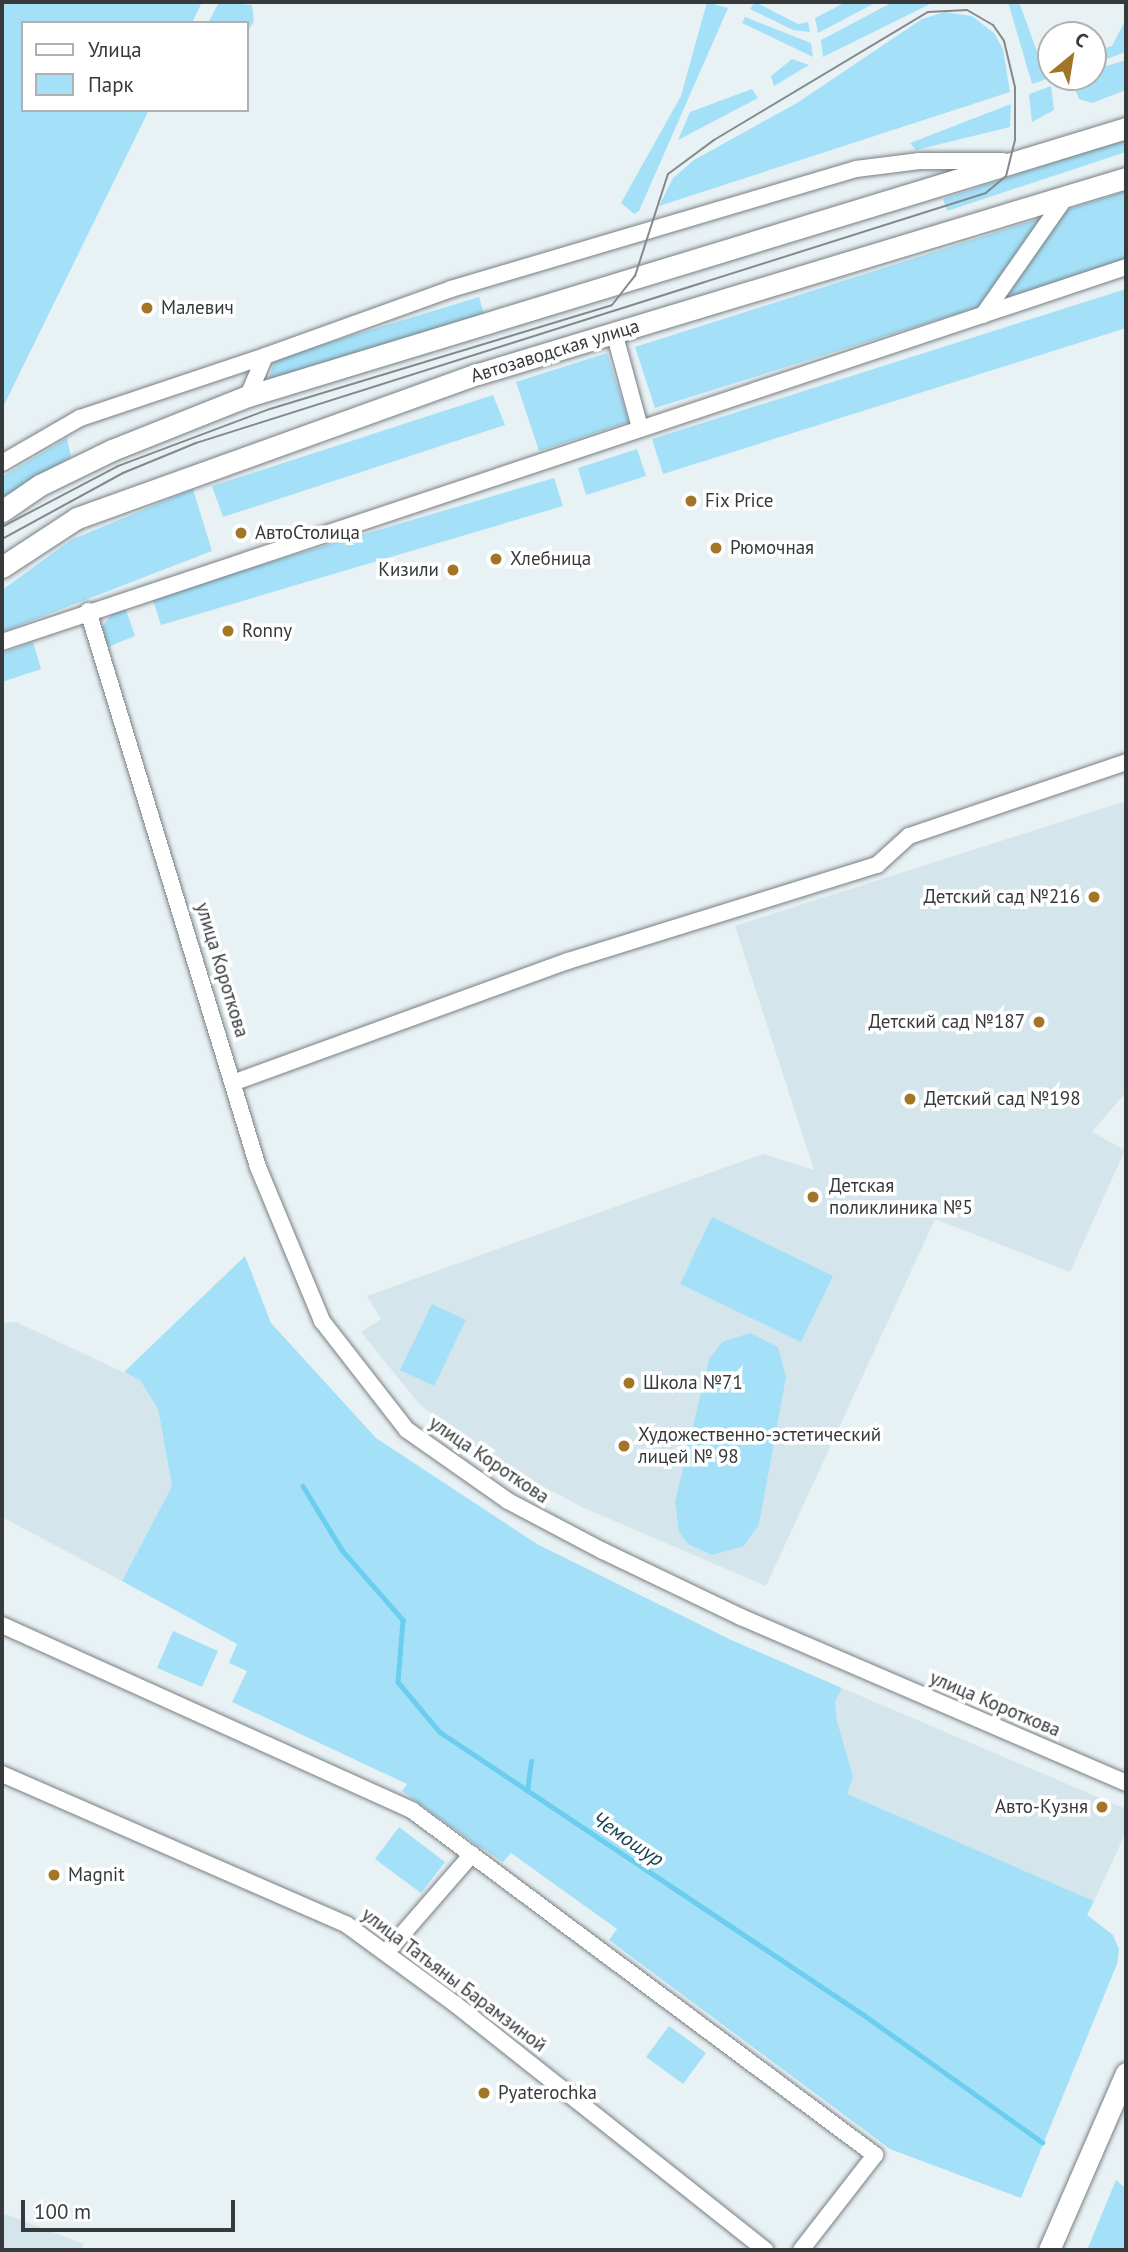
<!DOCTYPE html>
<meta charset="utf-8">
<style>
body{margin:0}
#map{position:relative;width:1128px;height:2252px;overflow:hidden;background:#e8f1f4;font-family:"PT Sans",sans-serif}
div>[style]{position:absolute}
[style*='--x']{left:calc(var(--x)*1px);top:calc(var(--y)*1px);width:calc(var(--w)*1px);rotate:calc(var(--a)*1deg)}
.built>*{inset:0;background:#d5e5ec}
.green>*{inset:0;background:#a4e1f8}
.stream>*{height:4.5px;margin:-2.25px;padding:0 2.25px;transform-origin:2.25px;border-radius:2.25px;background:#6bceef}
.roads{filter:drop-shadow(0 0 2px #787f82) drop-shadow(0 0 2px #787f82)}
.street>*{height:16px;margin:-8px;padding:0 8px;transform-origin:8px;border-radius:8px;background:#fff}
.secondary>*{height:21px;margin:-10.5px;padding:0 10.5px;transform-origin:10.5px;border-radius:10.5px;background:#fff}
.tram>*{height:2px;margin:-1px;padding:0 1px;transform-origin:1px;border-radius:1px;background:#84898b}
.dots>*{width:19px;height:19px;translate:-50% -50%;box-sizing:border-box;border:4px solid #fff;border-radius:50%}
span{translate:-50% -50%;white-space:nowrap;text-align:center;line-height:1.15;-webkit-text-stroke:7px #fff;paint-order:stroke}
.poi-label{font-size:19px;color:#373a3b}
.left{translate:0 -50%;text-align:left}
.right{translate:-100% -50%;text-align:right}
.street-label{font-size:19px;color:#373a3b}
.water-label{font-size:21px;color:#194554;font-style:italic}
.frame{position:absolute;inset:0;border:4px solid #373a3b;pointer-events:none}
.legend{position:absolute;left:21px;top:21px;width:228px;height:91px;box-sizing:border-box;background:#fff;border:2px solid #afb0b1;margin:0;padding:9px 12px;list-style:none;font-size:21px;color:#373a3b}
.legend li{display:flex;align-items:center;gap:14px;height:35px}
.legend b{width:35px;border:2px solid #afb0b1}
.north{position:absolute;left:1037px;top:21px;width:70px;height:70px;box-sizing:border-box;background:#fff;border:2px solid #afb0b1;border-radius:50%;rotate:30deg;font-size:19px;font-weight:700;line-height:28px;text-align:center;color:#373a3b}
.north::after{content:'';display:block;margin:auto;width:24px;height:32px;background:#a27527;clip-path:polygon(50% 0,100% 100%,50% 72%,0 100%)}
.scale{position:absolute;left:21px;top:2200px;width:214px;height:32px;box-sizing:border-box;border:4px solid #373a3b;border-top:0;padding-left:9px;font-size:21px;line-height:24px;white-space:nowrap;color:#373a3b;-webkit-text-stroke:5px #fff;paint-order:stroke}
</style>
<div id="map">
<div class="built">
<div style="clip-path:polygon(1126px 801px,1126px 1092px,1092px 1132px,1125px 1150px,1070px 1272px,935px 1219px,766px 1586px,582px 1507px,491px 1458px,420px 1405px,361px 1332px,381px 1319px,367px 1296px,701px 1176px,763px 1154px,814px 1170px,735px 926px)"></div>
<div style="clip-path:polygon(16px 1322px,140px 1380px,158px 1409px,172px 1486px,122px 1581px,2px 1517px,2px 1323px)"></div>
<div style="clip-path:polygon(842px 1688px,1126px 1809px,1126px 1832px,1094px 1901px,846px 1794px,835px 1703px)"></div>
<div style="clip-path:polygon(2px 2213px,84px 2244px,81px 2250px,2px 2250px)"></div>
</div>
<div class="green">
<div style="clip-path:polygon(2px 2px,202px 2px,192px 23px,23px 23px,23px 110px,149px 110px,2px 409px)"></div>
<div style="clip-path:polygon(219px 2px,252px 5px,254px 21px,247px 33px,247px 23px,208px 23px)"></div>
<div style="clip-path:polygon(707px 2px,728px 8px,639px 211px,634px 214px,621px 203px,681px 96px)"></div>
<div style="clip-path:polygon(755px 2px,798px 24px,808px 22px,810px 32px,793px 30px,750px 9px)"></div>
<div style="clip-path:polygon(846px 2px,877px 2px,818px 33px,815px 18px)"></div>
<div style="clip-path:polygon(893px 2px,934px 2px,823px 57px,821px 40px)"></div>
<div style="clip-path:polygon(1008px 2px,1019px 2px,1047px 79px,1032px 84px)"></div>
<div style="clip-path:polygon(945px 12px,972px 16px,994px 33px,1003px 49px,1010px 92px,659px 206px,673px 178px,694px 160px,797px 103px,922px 19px)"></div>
<div style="clip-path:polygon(745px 17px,811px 43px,813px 57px,742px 23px)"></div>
<div style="clip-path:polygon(1126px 19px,1126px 52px,1093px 64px,1093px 52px,1112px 46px)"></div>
<div style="clip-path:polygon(792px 59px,809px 65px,774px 86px,771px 76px)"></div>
<div style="clip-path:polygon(1126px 60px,1126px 90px,1092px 103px,1079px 99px,1070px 77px,1093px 77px,1093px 70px)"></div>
<div style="clip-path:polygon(1051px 86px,1054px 110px,1032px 122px,1029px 94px)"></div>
<div style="clip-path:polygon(752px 89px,758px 98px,678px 140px,690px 112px)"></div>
<div style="clip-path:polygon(1011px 104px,1010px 127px,916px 150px,910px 143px)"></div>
<div style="clip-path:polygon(1126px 138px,1126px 152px,947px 211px,943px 199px)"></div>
<div style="clip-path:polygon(1126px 191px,1126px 261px,655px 408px,635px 347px)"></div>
<div style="clip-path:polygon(1126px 289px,1126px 328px,663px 474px,652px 439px)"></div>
<div style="clip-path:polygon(479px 297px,484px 314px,269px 379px,275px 359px)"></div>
<div style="clip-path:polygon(607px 353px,629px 422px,539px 451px,516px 382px)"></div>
<div style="clip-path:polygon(493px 395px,505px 425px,223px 517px,212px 486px)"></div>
<div style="clip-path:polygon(67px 438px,71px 457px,2px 498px,2px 477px)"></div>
<div style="clip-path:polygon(637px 449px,646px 476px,586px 495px,578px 468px)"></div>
<div style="clip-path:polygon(554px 478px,563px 506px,161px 625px,152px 597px)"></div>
<div style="clip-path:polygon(193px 489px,212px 551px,2px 632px,2px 590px,71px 540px)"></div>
<div style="clip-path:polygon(125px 607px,135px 636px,108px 647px,102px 627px,116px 608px)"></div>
<div style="clip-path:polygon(33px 642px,41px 669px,2px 682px,2px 653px)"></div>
<div style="clip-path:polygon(712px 1217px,833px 1276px,801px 1342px,680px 1284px)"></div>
<div style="clip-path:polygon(245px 1256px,271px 1323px,376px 1438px,537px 1544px,729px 1639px,842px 1688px,835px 1703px,837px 1721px,853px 1777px,847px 1794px,1094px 1901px,1087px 1915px,1113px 1935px,1119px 1949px,1117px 1964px,1021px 2198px,890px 2149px,609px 1940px,617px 1929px,511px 1853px,503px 1862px,478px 1846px,402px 1791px,407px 1784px,232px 1702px,247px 1671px,229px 1663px,237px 1644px,122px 1581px,172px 1486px,158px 1409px,140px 1380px,124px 1372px)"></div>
<div style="clip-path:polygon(432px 1304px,466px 1320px,434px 1386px,400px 1370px)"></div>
<div style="clip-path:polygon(750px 1333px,778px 1347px,786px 1377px,759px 1524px,744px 1546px,712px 1555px,688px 1544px,679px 1532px,675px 1502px,709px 1359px,722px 1342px)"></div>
<div style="clip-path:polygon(173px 1631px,218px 1651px,202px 1687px,157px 1668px)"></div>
<div style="clip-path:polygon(399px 1827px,445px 1862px,421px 1893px,375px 1859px)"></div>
<div style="clip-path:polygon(669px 2026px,706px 2053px,683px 2084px,646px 2057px)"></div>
<div style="clip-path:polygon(1116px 2180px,1126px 2189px,1126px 2250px,1087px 2250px)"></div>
</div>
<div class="stream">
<div style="--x:303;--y:1486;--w:75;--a:58.6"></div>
<div style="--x:342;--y:1550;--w:93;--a:48.9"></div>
<div style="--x:403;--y:1620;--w:62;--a:94.6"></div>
<div style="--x:398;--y:1682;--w:65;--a:50"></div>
<div style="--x:440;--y:1732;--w:510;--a:33.72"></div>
<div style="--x:864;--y:2015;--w:219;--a:35.5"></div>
<div style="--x:527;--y:1790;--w:29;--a:-82"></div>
</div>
<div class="roads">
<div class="street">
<div style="--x:983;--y:315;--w:143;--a:-55"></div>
<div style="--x:614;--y:332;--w:99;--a:74.8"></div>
<div style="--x:248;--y:396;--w:43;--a:-67"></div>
<div style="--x:265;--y:356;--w:198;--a:-19.8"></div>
<div style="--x:451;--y:289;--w:422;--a:-16.5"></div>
<div style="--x:856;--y:169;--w:64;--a:-7.2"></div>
<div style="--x:919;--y:161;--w:84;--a:0"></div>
<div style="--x:2;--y:463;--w:90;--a:-30"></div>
<div style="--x:80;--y:418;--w:195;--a:-18.5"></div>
<div style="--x:88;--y:611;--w:581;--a:73"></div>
<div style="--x:258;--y:1167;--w:167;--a:67.4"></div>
<div style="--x:322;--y:1321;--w:138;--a:52.1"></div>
<div style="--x:407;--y:1430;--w:123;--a:35.1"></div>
<div style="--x:508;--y:1501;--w:107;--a:27.8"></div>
<div style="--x:603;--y:1551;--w:153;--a:25.6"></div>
<div style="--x:741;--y:1617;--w:419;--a:23.3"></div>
<div style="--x:2;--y:642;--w:1185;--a:-18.45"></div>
<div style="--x:235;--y:1082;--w:354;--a:-20"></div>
<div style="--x:568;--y:961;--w:324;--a:-17.3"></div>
<div style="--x:877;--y:865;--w:43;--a:-42.2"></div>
<div style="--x:909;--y:836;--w:229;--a:-18.8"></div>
<div style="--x:2;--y:1625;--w:451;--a:24.3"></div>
<div style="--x:413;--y:1811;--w:576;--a:36.67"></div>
<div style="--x:875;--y:2155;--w:120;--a:127.9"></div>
<div style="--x:2;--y:1774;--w:377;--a:23.6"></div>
<div style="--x:347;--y:1925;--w:134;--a:36.2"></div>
<div style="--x:455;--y:2004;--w:396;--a:38.4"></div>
<div style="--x:386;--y:1953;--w:131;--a:-49"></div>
</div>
<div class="secondary">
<div style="--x:2;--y:511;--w:46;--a:-34.4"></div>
<div style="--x:40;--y:485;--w:80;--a:-25.9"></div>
<div style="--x:112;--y:450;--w:146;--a:-21.7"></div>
<div style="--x:248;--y:396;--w:918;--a:-16.97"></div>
<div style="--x:2;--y:567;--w:90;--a:-33.2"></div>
<div style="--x:77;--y:518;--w:426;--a:-19.8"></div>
<div style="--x:478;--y:374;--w:677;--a:-16.83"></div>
<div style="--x:1049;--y:2250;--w:193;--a:-66.5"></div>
</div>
</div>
<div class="tram">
<div style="--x:2;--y:527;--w:131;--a:-27.7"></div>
<div style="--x:118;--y:466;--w:162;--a:-20.6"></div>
<div style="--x:270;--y:409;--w:357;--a:-16.9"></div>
<div style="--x:612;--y:305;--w:37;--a:-52"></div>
<div style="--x:635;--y:276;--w:107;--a:-72.1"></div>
<div style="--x:668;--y:174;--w:57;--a:-36.5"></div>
<div style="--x:714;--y:140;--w:249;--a:-30.9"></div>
<div style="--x:928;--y:12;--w:39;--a:-3"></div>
<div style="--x:967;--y:10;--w:30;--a:30"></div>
<div style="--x:993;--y:25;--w:19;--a:55"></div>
<div style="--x:1004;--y:41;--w:47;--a:76.6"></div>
<div style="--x:1015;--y:87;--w:53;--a:90"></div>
<div style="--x:1015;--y:140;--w:37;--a:104"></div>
<div style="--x:1006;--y:176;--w:26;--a:140"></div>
<div style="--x:986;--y:193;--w:829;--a:162.44"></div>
<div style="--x:196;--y:443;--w:79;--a:157.7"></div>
<div style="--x:123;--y:473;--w:138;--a:151.4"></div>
</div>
<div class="dots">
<div style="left:147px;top:308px;background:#a27527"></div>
<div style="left:691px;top:501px;background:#a27527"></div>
<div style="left:241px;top:533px;background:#a27527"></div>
<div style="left:716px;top:548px;background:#a27527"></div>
<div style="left:496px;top:559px;background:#a27527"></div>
<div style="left:453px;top:570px;background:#a27527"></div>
<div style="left:228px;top:631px;background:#a27527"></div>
<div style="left:1094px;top:897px;background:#a27527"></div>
<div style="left:1039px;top:1022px;background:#a27527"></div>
<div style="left:910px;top:1099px;background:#a27527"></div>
<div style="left:813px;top:1197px;background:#a27527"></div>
<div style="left:629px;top:1383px;background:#a27527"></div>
<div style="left:624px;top:1446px;background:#a27527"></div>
<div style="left:1102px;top:1807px;background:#a27527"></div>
<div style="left:54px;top:1875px;background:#a27527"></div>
<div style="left:484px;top:2093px;background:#a27527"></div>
</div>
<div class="poi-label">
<span class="left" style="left:161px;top:308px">Малевич</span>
<span class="left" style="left:705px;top:501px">Fix Price</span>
<span class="left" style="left:255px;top:533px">АвтоСтолица</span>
<span class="left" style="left:730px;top:548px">Рюмочная</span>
<span class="left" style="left:510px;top:559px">Хлебница</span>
<span class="right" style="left:439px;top:570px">Кизили</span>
<span class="left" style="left:242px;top:631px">Ronny</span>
<span class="right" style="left:1080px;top:897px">Детский сад №216</span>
<span class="right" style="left:1025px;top:1022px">Детский сад №187</span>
<span class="left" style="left:924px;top:1099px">Детский сад №198</span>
<span class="left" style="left:829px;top:1197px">Детская<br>поликлиника №5</span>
<span class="left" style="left:643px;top:1383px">Школа №71</span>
<span class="left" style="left:638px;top:1446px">Художественно-эстетический<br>лицей № 98</span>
<span class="right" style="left:1088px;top:1807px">Авто-Кузня</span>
<span class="left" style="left:68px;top:1875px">Magnit</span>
<span class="left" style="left:498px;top:2093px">Pyaterochka</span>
</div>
<div class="street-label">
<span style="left:555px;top:351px;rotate:-17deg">Автозаводская улица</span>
<span style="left:222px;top:970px;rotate:73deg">улица Короткова</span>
<span style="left:489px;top:1460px;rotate:34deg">улица Короткова</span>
<span style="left:995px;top:1704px;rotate:23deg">улица Короткова</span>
<span style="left:454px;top:1980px;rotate:37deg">улица Татьяны Барамзиной</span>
</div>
<div class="water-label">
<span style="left:628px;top:1839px;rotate:34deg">Чемошур</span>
</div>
<div class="frame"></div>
<ul class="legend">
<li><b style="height:9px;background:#fff"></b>Улица</li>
<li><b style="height:19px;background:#a4e1f8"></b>Парк</li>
</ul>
<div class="north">С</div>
<div class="scale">100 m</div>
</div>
